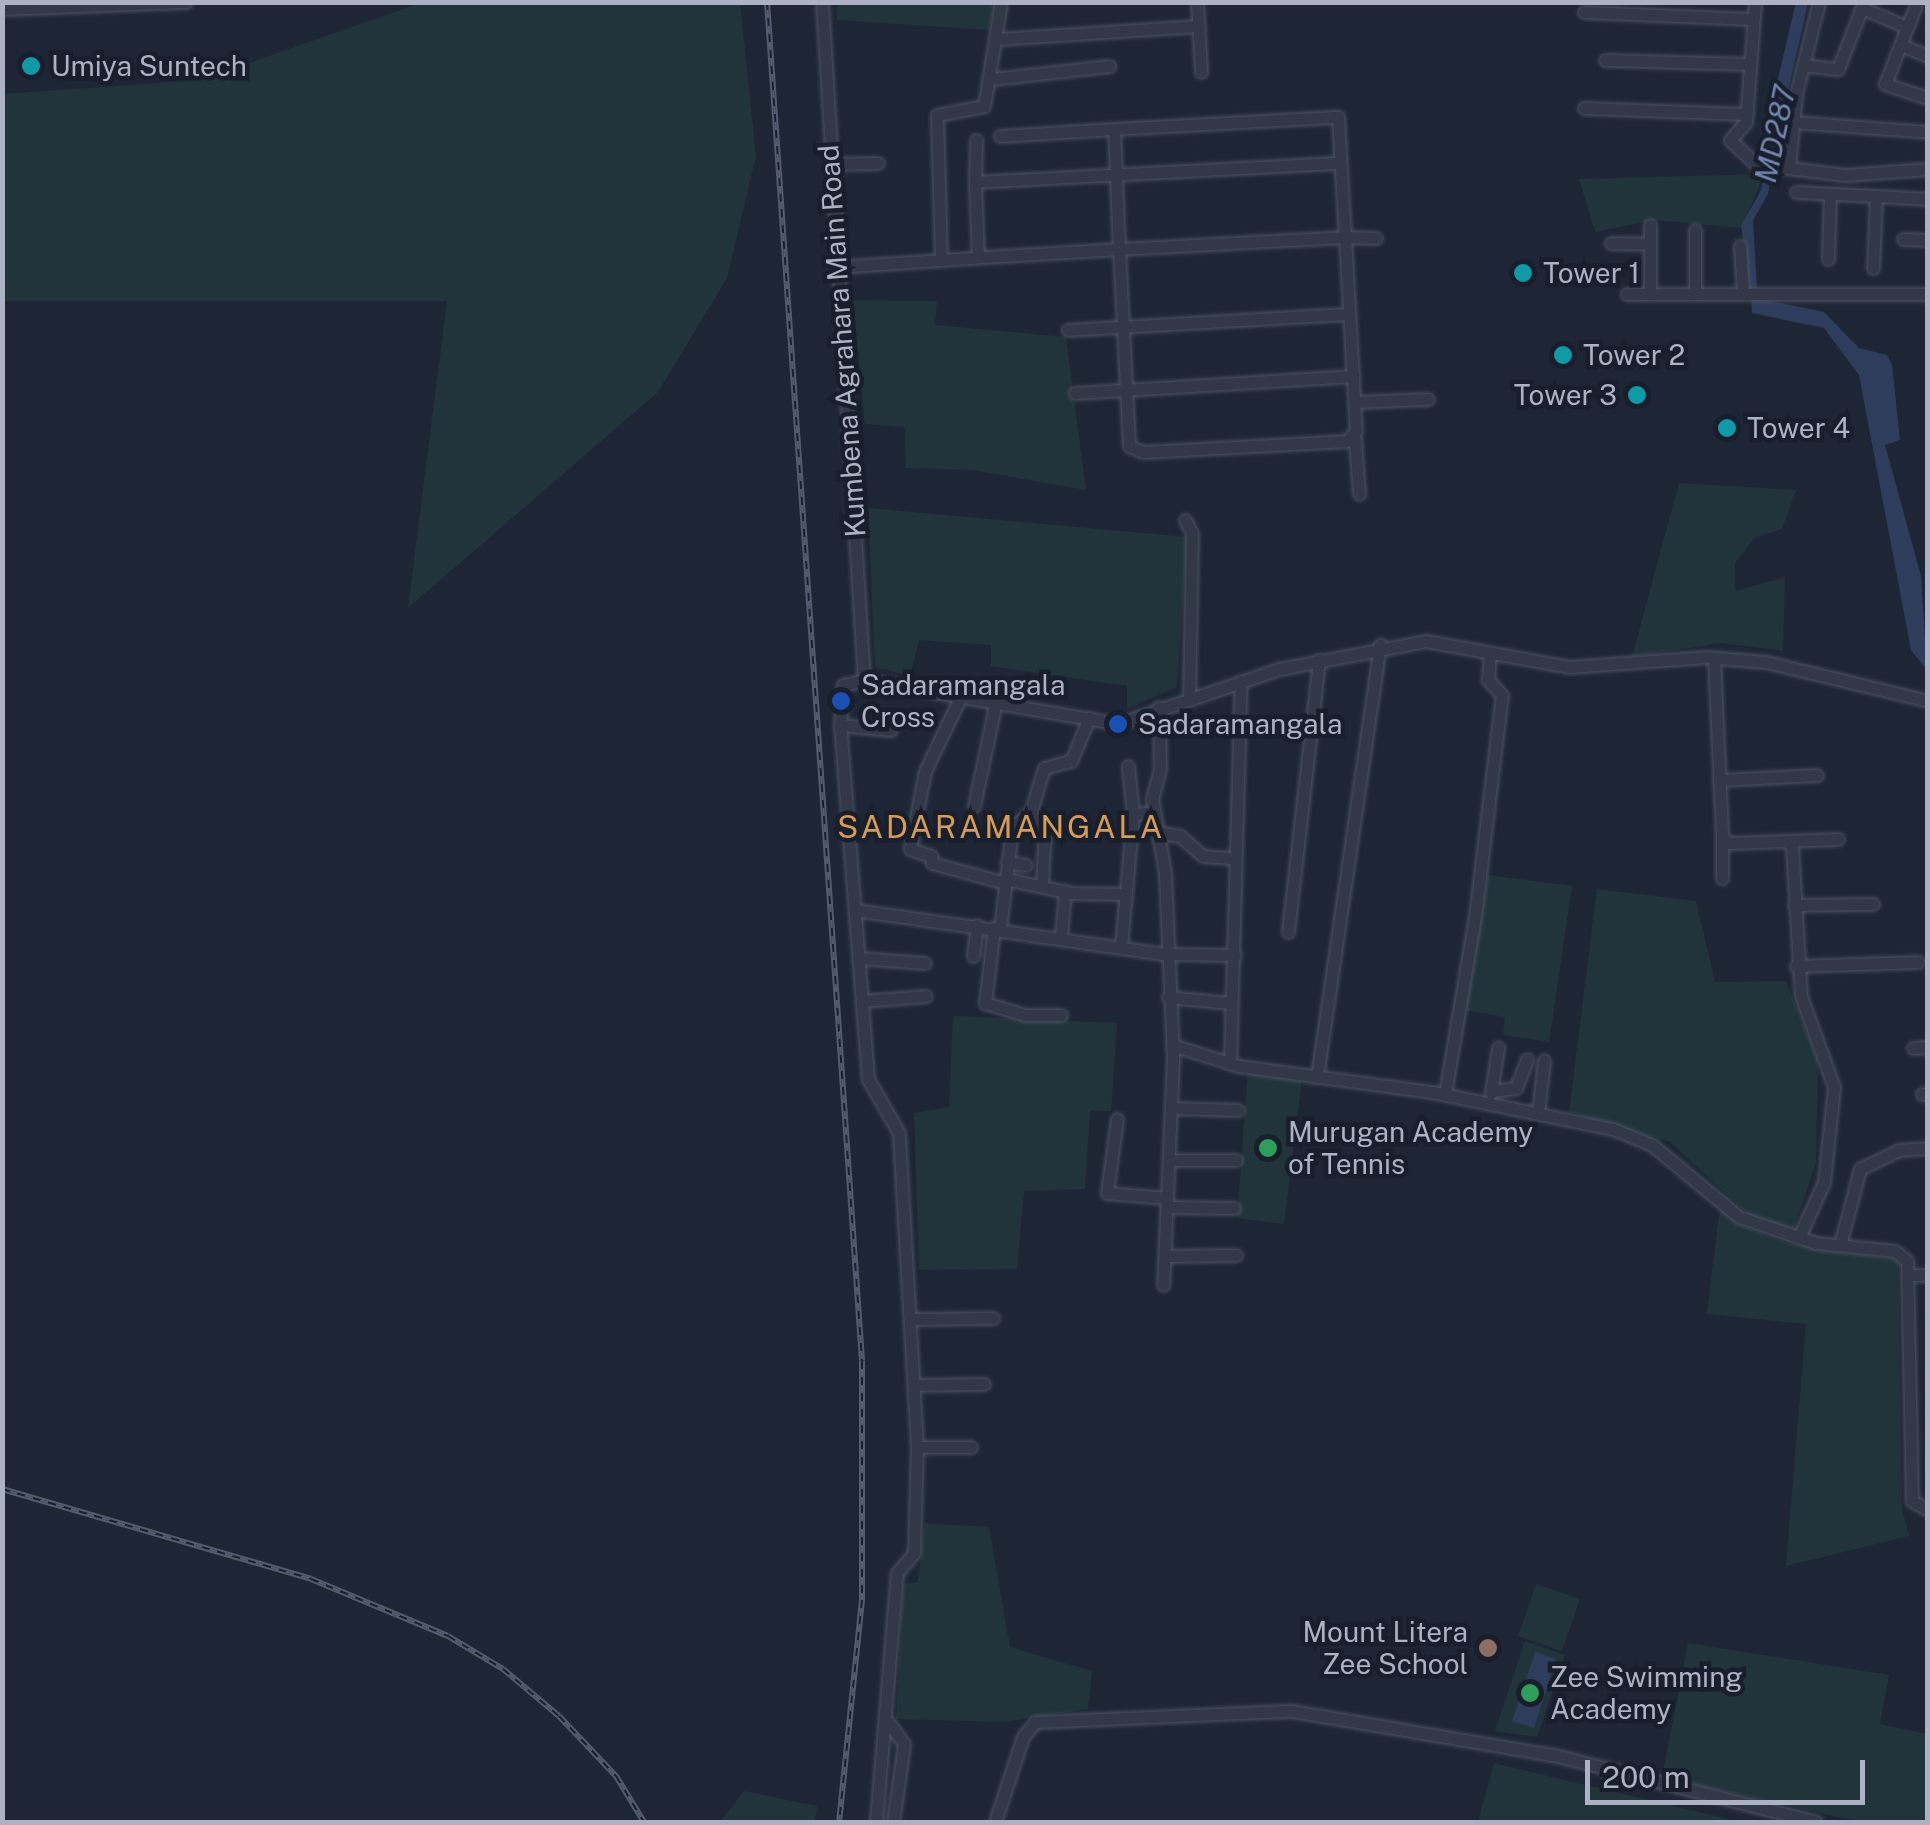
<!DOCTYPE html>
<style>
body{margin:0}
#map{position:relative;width:1930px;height:1825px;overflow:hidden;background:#1e2636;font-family:"Public Sans",sans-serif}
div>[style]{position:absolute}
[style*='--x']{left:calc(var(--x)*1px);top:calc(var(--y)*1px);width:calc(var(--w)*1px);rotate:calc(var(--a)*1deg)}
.green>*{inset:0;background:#213439}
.water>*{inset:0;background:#2f3d5d}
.roads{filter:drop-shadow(0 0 2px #4c5362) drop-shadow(0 0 2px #4c5362)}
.minor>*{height:11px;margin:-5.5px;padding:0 5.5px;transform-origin:5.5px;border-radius:5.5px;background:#323847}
.rail>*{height:6px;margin-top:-3px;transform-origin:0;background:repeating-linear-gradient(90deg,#181e2b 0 8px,#535c6e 0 16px);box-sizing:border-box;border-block:2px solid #535c6e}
.dots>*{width:28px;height:28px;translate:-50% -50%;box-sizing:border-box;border:5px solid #181e2b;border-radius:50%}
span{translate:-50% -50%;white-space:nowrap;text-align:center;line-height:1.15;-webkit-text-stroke:9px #181e2b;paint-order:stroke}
.poi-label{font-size:28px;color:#acb2c4}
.left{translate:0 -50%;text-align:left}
.right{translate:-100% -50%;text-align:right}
.street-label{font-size:28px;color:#acb2c4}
.water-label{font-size:30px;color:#7386ae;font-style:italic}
.quarter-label{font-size:32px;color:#d69b54;letter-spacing:2.5px}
.frame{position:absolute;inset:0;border:5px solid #acb2c4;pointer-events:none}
.scale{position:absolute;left:1585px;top:1760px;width:280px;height:45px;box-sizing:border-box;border:5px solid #acb2c4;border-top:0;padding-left:12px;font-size:30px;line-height:35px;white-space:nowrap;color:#acb2c4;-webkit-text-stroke:8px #181e2b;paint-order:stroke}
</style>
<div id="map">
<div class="green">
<div style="clip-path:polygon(420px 3px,740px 3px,756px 156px,727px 278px,658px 392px,408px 608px,447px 301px,3px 301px,2px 94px,201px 80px)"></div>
<div style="clip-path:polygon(837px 3px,837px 2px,995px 3px,989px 30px,837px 20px)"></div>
<div style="clip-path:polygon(1764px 174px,1742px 228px,1654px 220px,1595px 232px,1579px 179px)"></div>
<div style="clip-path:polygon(853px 300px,937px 301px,935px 325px,1066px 337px,1086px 490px,972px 470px,906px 468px,905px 427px,865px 424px)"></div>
<div style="clip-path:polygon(1679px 483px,1796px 490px,1782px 529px,1755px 538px,1735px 563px,1735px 591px,1785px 577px,1783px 651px,1721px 643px,1632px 657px)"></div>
<div style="clip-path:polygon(868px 508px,1187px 537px,1177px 687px,1127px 709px,1127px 686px,991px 666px,991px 645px,919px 640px,910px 676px,875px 667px)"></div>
<div style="clip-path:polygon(1488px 875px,1572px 886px,1549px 1042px,1503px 1035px,1505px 1017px,1465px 1010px)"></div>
<div style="clip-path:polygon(1597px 889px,1696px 901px,1715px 982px,1786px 981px,1818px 1061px,1816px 1162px,1794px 1229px,1749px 1215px,1670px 1142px,1569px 1112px)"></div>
<div style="clip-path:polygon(953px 1016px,1117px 1023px,1111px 1111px,1090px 1111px,1085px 1189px,1024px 1191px,1017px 1269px,919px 1270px,914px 1113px,949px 1107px)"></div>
<div style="clip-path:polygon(1248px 1071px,1302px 1079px,1284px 1224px,1237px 1218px)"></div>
<div style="clip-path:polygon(1720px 1207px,1739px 1225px,1784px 1242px,1898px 1260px,1902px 1509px,1909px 1536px,1786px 1566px,1806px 1324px,1707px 1314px)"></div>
<div style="clip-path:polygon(925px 1523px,989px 1527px,1010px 1647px,1092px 1671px,1088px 1709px,1004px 1722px,896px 1719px,903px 1584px,918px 1582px)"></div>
<div style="clip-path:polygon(1536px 1584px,1580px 1599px,1562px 1651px,1518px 1636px)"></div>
<div style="clip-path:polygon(1525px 1641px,1565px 1655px,1537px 1737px,1495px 1731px)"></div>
<div style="clip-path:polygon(1688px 1643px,1889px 1675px,1880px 1724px,1927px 1734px,1927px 1822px,1861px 1822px,1662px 1777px)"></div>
<div style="clip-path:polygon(1494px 1763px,1740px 1822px,1741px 1822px,1478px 1822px)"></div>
<div style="clip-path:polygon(744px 1791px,817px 1806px,815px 1822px,720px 1822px)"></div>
</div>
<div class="water">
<div style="clip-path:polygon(1796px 2px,1808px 3px,1777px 139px,1764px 138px)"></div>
<div style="clip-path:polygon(1768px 145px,1776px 146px,1768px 194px,1753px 220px,1757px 288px,1750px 288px,1741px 226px,1761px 190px)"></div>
<div style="clip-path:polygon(1751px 297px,1824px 312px,1859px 348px,1887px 355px,1892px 365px,1900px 440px,1885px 445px,1921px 576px,1927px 670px,1911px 650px,1859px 375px,1824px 328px,1752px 313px)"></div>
<div style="clip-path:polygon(1535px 1652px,1556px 1659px,1534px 1728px,1512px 1721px)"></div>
</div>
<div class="roads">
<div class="minor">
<div style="--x:822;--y:2;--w:679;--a:86.46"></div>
<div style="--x:1197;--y:2;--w:70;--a:86.7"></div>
<div style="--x:1755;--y:2;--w:120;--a:94.3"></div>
<div style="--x:1746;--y:122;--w:24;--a:132"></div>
<div style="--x:1730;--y:140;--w:35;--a:43"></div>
<div style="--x:1756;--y:164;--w:90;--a:7"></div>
<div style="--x:1845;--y:175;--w:83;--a:-4.1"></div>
<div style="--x:1917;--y:2;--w:88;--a:111.3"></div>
<div style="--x:1885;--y:84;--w:45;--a:18"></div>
<div style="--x:1862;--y:8;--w:49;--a:22.9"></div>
<div style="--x:2;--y:9;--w:184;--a:-2.2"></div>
<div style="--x:1584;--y:12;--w:169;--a:2.4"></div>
<div style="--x:997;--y:39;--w:202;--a:-3.7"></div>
<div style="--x:1901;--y:45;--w:29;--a:22"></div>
<div style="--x:1605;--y:60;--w:145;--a:1.6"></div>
<div style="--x:1803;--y:65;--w:35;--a:7"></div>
<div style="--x:1838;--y:69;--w:72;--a:-68.8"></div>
<div style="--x:992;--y:79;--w:118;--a:-6.3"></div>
<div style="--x:1584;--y:108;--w:162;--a:2.1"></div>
<div style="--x:1793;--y:122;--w:135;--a:4.2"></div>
<div style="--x:1000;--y:136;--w:114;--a:-3.5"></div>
<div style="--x:830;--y:164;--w:48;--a:-1.2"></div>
<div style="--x:1789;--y:167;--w:73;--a:-84.5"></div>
<div style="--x:1796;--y:94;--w:95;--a:-76"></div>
<div style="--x:975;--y:182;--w:42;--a:-88.6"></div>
<div style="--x:1796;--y:192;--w:80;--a:2.9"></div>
<div style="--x:1903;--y:239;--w:25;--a:2"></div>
<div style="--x:1611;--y:243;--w:39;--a:1"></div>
<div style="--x:1740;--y:246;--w:48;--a:86.4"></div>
<div style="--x:978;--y:257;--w:75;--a:-92.3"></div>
<div style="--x:975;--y:182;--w:365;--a:-3"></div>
<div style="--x:1828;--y:259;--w:65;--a:-88.2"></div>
<div style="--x:941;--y:260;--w:145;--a:-91.6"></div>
<div style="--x:937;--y:115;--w:48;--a:-10.8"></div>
<div style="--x:984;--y:106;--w:105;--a:-80.7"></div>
<div style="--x:836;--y:267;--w:149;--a:-3.8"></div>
<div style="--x:985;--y:257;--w:134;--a:-3.4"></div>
<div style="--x:1119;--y:249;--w:226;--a:-3"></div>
<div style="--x:1345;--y:237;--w:194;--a:86.8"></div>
<div style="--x:1356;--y:431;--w:13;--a:132"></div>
<div style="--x:1347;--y:441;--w:204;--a:176.9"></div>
<div style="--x:1143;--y:452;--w:15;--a:-157"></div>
<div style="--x:1129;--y:446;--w:197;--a:-92.9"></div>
<div style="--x:1119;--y:249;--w:120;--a:-92.4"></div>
<div style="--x:1114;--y:129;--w:224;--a:-3.1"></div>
<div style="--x:1338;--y:117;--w:120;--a:86.7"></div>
<div style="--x:1345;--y:237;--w:31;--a:2"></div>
<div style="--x:1873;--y:268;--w:72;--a:-87.6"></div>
<div style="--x:1876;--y:196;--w:52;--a:3.3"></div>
<div style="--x:1627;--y:294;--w:301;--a:0"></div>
<div style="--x:1650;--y:294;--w:69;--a:-90"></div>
<div style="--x:1695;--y:294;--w:64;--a:-90"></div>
<div style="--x:1068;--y:330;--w:281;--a:-3.3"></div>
<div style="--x:1075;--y:393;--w:279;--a:-3.5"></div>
<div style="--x:1355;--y:402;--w:73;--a:-2.4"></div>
<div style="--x:1355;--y:439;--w:55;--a:85.8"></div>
<div style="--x:1185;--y:520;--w:15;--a:62"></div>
<div style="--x:1192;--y:533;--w:165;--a:91"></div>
<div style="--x:1714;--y:658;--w:178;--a:87.4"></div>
<div style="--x:1722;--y:836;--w:9;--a:49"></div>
<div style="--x:1728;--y:843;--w:58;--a:-2"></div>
<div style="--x:1786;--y:841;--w:8;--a:40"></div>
<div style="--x:1792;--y:846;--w:150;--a:86.6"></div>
<div style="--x:1801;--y:996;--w:97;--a:70.1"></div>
<div style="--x:1834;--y:1087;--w:96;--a:96"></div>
<div style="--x:1824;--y:1182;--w:60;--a:114.4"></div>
<div style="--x:961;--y:696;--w:83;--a:115.6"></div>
<div style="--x:925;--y:771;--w:79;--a:100.9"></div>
<div style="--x:910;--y:849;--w:22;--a:18"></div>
<div style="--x:931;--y:856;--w:7;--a:82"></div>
<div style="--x:932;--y:863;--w:76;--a:15.3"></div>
<div style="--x:1159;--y:707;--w:62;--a:89.1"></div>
<div style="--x:1160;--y:769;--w:30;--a:105"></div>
<div style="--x:1152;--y:798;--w:76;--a:80.2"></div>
<div style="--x:1165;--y:873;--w:186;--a:87.5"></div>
<div style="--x:1173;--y:1059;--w:226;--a:92.5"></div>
<div style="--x:840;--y:725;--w:51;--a:5.6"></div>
<div style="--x:1128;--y:766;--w:48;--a:84.1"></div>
<div style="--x:1719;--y:780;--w:98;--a:-2.9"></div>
<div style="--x:974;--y:806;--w:107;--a:-78.2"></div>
<div style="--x:1029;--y:814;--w:21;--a:41"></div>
<div style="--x:1045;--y:828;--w:56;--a:93.1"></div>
<div style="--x:1157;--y:832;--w:23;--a:10"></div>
<div style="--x:1180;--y:836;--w:30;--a:41"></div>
<div style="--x:1203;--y:856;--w:31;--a:4"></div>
<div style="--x:1722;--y:836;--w:42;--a:90"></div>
<div style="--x:1786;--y:841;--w:52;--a:-2.2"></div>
<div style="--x:1007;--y:862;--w:19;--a:9"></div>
<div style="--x:1006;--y:879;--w:66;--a:12.2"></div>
<div style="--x:1071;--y:893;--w:55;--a:1"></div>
<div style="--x:1794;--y:905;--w:79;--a:-0.7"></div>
<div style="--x:855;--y:910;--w:312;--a:8.1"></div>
<div style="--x:1164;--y:954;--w:71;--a:0.8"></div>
<div style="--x:994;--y:928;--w:76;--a:96.8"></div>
<div style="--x:985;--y:1003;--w:42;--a:16.7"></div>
<div style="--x:1025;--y:1015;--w:36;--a:0"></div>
<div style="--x:1000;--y:929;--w:102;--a:-83.2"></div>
<div style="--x:1012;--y:828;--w:25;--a:-42"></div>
<div style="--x:1031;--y:811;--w:45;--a:-73.2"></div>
<div style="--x:1044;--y:768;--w:28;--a:-15"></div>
<div style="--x:1071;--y:761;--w:47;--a:-67.3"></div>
<div style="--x:1288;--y:932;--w:274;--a:-83.5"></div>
<div style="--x:1061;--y:936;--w:45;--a:-84.9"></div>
<div style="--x:1121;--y:946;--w:133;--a:-84.8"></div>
<div style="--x:1133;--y:814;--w:21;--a:-5"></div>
<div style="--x:973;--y:956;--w:31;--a:-83"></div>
<div style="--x:858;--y:958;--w:67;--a:4.3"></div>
<div style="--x:1796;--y:966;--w:122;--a:-1.9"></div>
<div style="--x:1168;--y:997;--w:62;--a:5.5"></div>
<div style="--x:862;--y:1001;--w:64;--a:-4.5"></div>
<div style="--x:1172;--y:1045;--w:70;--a:17.4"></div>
<div style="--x:1239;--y:1066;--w:195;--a:7.7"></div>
<div style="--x:1432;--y:1092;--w:185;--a:11.6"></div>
<div style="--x:1613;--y:1129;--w:42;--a:22.3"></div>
<div style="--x:1652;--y:1145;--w:113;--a:39.6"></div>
<div style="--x:1739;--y:1217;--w:81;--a:18.7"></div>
<div style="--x:1816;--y:1243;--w:79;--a:5.8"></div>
<div style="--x:1895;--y:1251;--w:16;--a:40"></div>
<div style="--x:1907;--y:1261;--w:240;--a:88.8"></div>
<div style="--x:1912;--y:1501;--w:18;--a:29"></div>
<div style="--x:1913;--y:1048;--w:15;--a:-4"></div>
<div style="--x:1230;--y:1064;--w:383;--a:-88.4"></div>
<div style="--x:1317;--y:1077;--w:437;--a:-81.7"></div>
<div style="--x:1492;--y:1091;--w:24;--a:-7"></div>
<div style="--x:1516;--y:1088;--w:31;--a:-69"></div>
<div style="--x:1491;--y:1093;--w:46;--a:-81.2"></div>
<div style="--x:1445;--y:1094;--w:180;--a:-80.4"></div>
<div style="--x:1475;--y:917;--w:224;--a:-83.1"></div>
<div style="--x:1502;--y:695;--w:21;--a:-133"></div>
<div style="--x:1488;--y:680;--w:27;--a:-86"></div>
<div style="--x:1922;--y:1094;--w:6;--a:0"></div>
<div style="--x:1171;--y:1108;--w:67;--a:1.7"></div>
<div style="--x:1538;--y:1113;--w:53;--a:-83.5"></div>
<div style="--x:1117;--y:1119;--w:75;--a:97.7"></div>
<div style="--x:1107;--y:1193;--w:60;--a:4.8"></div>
<div style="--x:1169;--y:1160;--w:67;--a:0"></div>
<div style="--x:1167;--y:1207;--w:67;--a:0.9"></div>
<div style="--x:1840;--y:1245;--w:79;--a:-75.3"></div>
<div style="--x:1860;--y:1169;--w:43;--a:-26"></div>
<div style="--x:1899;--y:1150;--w:29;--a:-4"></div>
<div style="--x:1165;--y:1256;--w:71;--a:-0.8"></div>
<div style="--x:1908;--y:1275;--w:20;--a:0"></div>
<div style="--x:913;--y:1319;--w:80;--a:-0.7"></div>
<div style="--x:915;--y:1385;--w:69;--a:-0.8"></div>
<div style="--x:917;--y:1447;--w:54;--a:0"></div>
<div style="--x:888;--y:1722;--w:27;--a:54"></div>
<div style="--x:904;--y:1744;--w:79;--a:98"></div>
<div style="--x:876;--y:1822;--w:250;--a:-85.2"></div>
<div style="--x:897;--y:1573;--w:26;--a:-50"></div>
<div style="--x:914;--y:1553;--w:106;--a:-88.4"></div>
<div style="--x:917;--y:1447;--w:315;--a:-93.3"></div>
<div style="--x:899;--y:1133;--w:62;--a:-119.9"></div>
<div style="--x:868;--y:1079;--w:355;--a:-94.5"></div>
<div style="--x:840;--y:725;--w:40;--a:-85.7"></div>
<div style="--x:843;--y:685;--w:22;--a:-13"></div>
<div style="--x:864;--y:680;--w:258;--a:9.8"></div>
<div style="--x:1118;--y:724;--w:170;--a:-18.9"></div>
<div style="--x:1279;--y:669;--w:150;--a:-10.8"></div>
<div style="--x:1426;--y:641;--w:145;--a:10.3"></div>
<div style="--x:1569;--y:667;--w:137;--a:-4.2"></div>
<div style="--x:1706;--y:657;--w:60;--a:4.8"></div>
<div style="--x:1766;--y:662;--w:167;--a:13.5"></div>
<div style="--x:995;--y:1822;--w:89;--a:-71.8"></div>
<div style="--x:1023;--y:1737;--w:19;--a:-51"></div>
<div style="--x:1035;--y:1722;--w:257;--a:-2.5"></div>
<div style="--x:1292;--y:1711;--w:270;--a:9.6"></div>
<div style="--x:1558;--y:1756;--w:266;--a:14.3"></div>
</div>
</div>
<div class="rail">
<div style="--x:767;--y:2;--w:1362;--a:86"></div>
<div style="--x:862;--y:1361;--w:239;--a:90"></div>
<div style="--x:862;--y:1600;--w:223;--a:95.9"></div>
<div style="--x:2;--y:1489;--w:322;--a:16.2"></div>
<div style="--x:311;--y:1579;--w:148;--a:22.6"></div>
<div style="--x:448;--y:1636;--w:64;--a:31"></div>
<div style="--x:503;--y:1669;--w:73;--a:40"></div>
<div style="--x:559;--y:1716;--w:83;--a:46.5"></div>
<div style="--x:616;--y:1776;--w:54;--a:58.7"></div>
</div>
<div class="dots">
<div style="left:31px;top:66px;background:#0f9aa8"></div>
<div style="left:1523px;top:273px;background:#0f9aa8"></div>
<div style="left:1563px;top:355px;background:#0f9aa8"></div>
<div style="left:1637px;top:395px;background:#0f9aa8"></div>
<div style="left:1727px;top:428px;background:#0f9aa8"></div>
<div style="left:841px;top:701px;background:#1a4fb4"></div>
<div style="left:1118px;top:724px;background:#1a4fb4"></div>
<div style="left:1268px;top:1148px;background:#2e9e5b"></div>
<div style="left:1488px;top:1648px;background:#8d6e63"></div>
<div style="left:1530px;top:1693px;background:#2e9e5b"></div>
</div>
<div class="poi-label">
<span class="left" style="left:51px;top:66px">Umiya Suntech</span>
<span class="left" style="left:1543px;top:273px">Tower 1</span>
<span class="left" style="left:1583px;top:355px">Tower 2</span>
<span class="right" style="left:1617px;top:395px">Tower 3</span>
<span class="left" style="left:1747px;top:428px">Tower 4</span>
<span class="left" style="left:861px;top:701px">Sadaramangala<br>Cross</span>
<span class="left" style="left:1138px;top:724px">Sadaramangala</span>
<span class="left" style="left:1288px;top:1148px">Murugan Academy<br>of Tennis</span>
<span class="right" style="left:1468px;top:1648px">Mount Litera<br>Zee School</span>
<span class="left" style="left:1550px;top:1693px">Zee Swimming<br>Academy</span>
</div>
<div class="street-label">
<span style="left:842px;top:341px;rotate:-94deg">Kumbena Agrahara Main Road</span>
</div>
<div class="water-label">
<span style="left:1775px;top:134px;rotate:-78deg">MD287</span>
</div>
<div class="quarter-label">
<span style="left:1001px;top:827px">SADARAMANGALA</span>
</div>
<div class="frame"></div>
<div class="scale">200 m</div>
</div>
